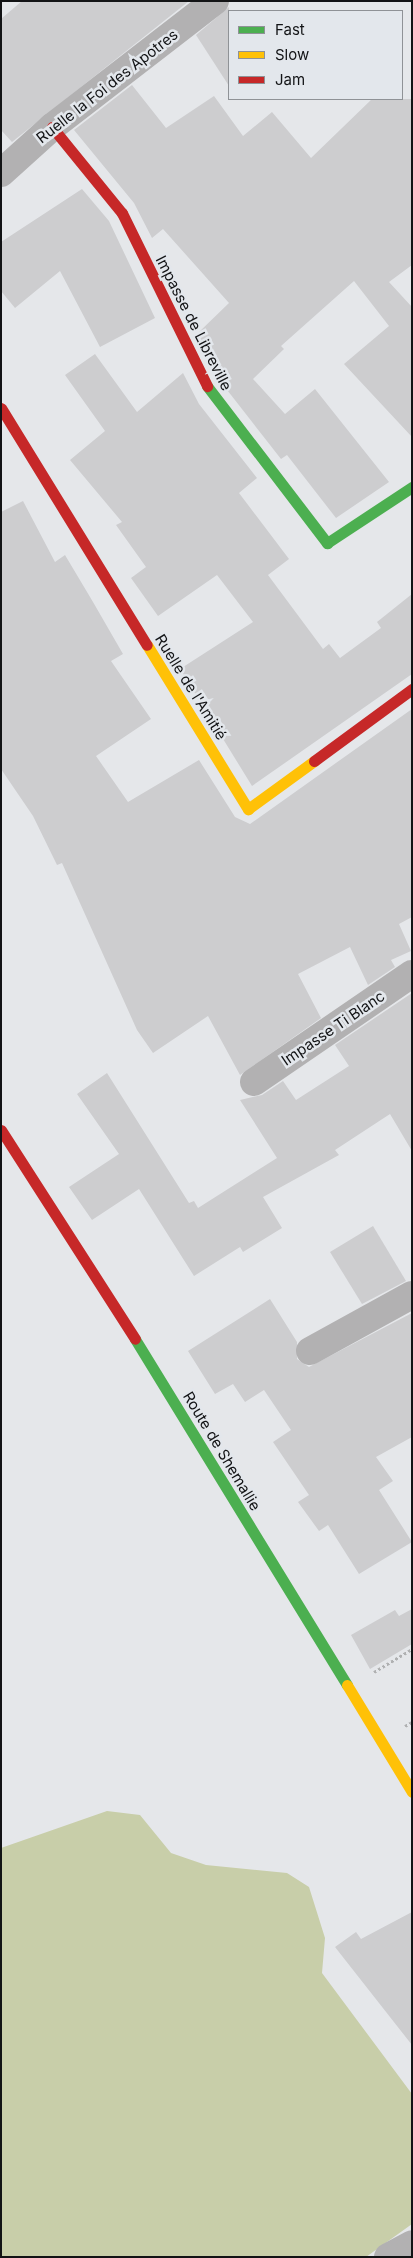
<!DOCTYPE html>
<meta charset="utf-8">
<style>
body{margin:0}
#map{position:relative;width:413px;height:2258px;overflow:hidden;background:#e5e7ea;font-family:Inter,sans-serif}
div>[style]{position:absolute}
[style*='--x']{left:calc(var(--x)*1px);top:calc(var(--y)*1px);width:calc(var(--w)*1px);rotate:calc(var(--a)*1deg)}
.forest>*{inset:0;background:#c8cea9}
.building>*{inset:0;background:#cdcdcf}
.path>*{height:3px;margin-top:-1.5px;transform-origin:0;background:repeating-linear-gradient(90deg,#afb0b1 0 2.5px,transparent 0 5px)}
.street>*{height:28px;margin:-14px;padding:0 14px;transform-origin:14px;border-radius:14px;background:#b2b1b2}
.fast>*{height:11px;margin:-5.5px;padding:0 5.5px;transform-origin:5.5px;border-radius:5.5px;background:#4caf50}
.slow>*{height:11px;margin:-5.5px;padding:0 5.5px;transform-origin:5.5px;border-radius:5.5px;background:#ffc107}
.jam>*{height:11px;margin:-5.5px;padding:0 5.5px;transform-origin:5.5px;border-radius:5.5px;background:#c62828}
span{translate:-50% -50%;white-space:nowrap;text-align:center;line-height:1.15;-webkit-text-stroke:5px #e3e7ec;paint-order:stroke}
.street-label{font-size:15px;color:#121315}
.frame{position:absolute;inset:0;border:2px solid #121315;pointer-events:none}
.legend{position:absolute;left:228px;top:10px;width:175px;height:90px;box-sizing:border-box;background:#e3e7ec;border:1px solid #8f9296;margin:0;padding:6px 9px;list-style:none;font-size:15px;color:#121315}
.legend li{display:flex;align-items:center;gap:10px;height:25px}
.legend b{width:25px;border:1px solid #8f9296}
</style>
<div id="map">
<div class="forest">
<div style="clip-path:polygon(107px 1811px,140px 1815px,171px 1853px,206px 1865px,287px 1873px,309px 1887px,325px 1938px,322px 1973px,412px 2094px,412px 2224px,366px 2257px,1px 2257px,1px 1848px)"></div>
</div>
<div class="building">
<div style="clip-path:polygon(22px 1px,189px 1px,12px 142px,1px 130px,1px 19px)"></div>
<div style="clip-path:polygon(229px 7px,229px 86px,196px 35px)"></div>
<div style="clip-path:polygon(132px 85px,166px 128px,214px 96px,243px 136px,272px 112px,311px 158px,372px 99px,412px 99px,412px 265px,389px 282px,412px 307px,412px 437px,344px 364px,389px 326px,354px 281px,281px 346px,284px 349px,253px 379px,285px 414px,315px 389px,389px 482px,336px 518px,287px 455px,281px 459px,224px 386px,198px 333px,229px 303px,163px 229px,152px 238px,134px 203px,74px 130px)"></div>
<div style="clip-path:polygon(82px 189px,109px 221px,155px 318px,100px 347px,60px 271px,15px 308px,1px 291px,1px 242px)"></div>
<div style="clip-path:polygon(95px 354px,137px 412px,183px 373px,199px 404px,257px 478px,239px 493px,289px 559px,268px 575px,323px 649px,329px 644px,340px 658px,381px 628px,377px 622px,412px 594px,412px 674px,252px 786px,180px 669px,253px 622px,217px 575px,158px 616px,131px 578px,146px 567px,116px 525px,122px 522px,70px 460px,105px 431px,65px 375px)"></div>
<div style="clip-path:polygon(23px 501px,55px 562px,65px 555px,93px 602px,123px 654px,111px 661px,151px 719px,96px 756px,128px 802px,199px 760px,235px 817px,250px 824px,412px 709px,412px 917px,399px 924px,411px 951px,391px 960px,395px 967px,368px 985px,350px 947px,298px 974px,321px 1018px,240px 1075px,208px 1016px,153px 1053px,137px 1030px,62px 863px,57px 865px,33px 816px,1px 769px,1px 512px)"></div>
<div style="clip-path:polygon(412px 993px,412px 1151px,390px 1114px,335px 1150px,339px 1155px,263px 1197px,282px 1228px,243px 1252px,240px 1247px,194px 1276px,139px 1189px,92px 1220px,69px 1187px,119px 1154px,77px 1094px,107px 1073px,189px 1203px,194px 1201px,198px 1208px,277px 1158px,240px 1100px,262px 1095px,283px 1081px,296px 1100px,349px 1066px,335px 1045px)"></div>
<div style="clip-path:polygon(373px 1226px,406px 1281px,362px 1304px,330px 1252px)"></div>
<div style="clip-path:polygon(270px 1299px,297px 1342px,297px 1359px,309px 1367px,412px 1313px,412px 1437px,376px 1457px,393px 1481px,379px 1490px,412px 1542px,359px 1574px,328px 1525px,319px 1531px,298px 1502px,309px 1495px,273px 1442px,291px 1430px,264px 1390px,245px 1402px,233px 1384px,215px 1394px,188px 1351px)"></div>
<div style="clip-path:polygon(412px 1609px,412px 1644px,370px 1669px,351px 1635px,395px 1610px,399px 1616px)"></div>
<div style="clip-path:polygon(412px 1912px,412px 2045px,335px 1947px,356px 1932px,361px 1939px)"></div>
</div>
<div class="path">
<div style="--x:374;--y:1672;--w:44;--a:-31.2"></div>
<div style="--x:405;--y:1726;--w:8;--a:-30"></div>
</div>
<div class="street">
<div style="--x:1;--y:173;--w:69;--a:-42"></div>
<div style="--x:52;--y:127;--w:206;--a:-37.7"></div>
<div style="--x:254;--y:1082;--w:191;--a:-34.4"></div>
<div style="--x:310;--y:1351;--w:116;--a:-28.8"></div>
<div style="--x:388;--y:2257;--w:27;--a:-28"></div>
</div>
<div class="fast">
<div style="--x:207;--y:386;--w:198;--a:52.6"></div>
<div style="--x:327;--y:543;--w:102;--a:-33.4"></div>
<div style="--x:135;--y:1339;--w:406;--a:58.5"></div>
</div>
<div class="slow">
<div style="--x:147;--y:645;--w:193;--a:58.4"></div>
<div style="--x:248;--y:809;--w:82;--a:-36"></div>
<div style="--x:347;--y:1685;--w:125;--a:58.7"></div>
</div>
<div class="jam">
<div style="--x:52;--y:127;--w:111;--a:50.9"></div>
<div style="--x:122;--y:213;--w:193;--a:63.8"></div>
<div style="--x:1;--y:408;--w:278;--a:58.4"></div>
<div style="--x:314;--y:761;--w:122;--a:-36.3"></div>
<div style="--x:1;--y:1130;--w:248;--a:57.3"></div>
</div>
<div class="street-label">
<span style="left:107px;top:86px;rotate:-38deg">Ruelle la Foi des Apotres</span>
<span style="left:194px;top:323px;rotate:63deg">Impasse de Libreville</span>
<span style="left:191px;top:687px;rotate:58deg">Ruelle de l'Amitié</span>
<span style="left:333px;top:1028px;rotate:-34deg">Impasse Ti Blanc</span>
<span style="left:222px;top:1451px;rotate:59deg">Route de Shemallie</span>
</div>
<div class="frame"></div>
<ul class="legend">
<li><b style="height:6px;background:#4caf50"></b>Fast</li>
<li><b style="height:6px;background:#ffc107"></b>Slow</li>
<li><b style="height:6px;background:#c62828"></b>Jam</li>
</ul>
</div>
